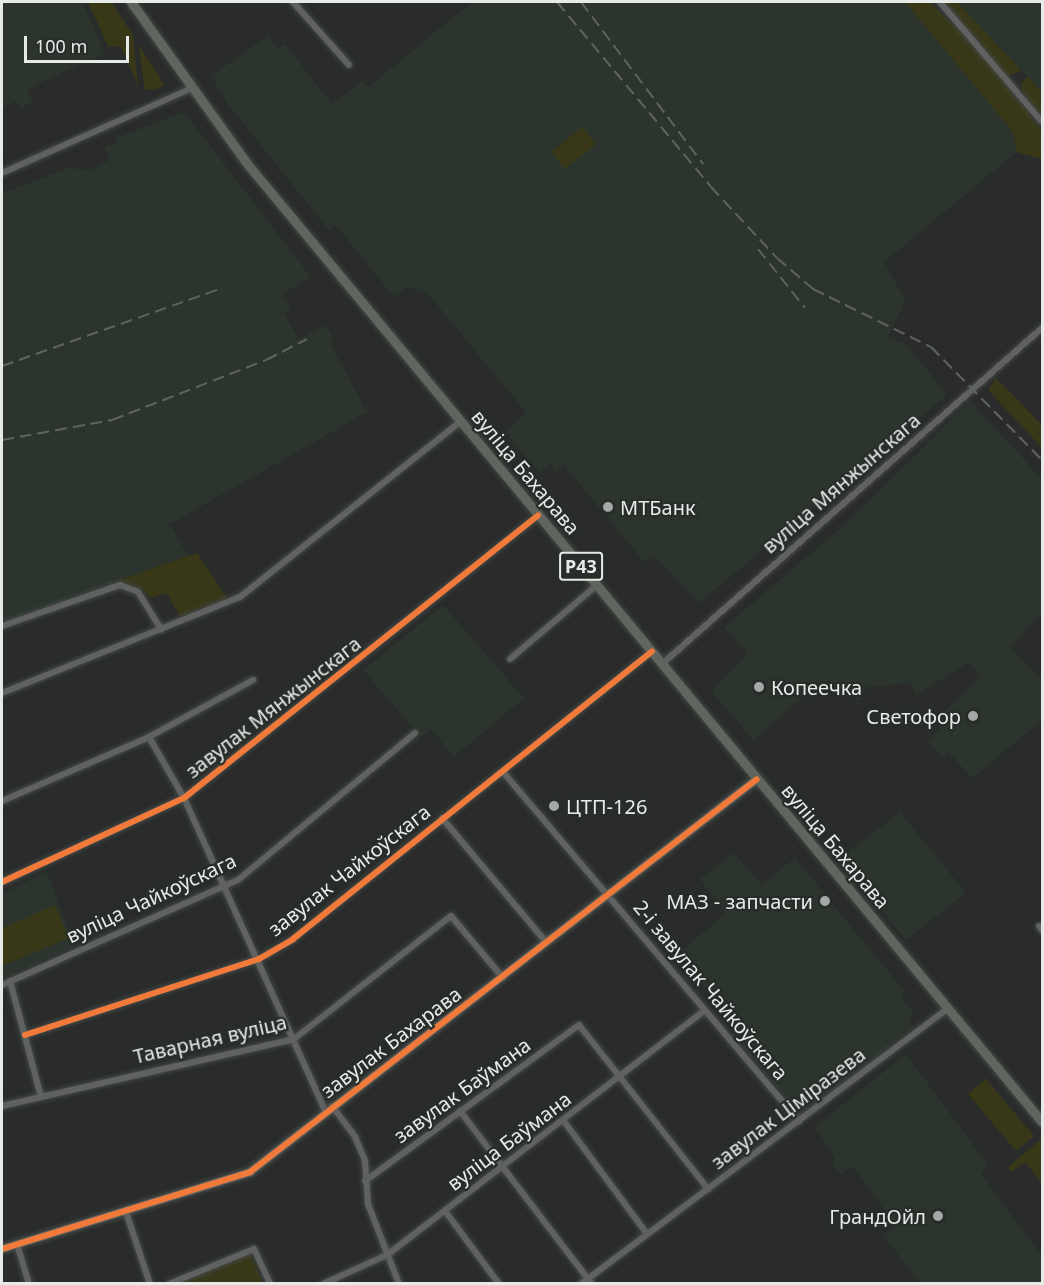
<!DOCTYPE html>
<meta charset="utf-8">
<style>
body{margin:0}
#map{position:relative;width:1044px;height:1285px;overflow:hidden;background:#292c2a;font-family:"Noto Sans",sans-serif}
div>[style]{position:absolute}
[style*='--x']{left:calc(var(--x)*1px);top:calc(var(--y)*1px);width:calc(var(--w)*1px);rotate:calc(var(--a)*1deg)}
.built>*{inset:0;background:#2b352e}
.green>*{inset:0;background:#383819}
.roads{filter:drop-shadow(0 0 2px #454846) drop-shadow(0 0 2px #454846)}
.street>*{height:6px;margin:-3px;padding:0 3px;transform-origin:3px;border-radius:3px;background:#5f6260}
.secondary>*{height:8px;margin:-4px;padding:0 4px;transform-origin:4px;border-radius:4px;background:#606360}
.primary>*{height:9px;margin:-4.5px;padding:0 4.5px;transform-origin:4.5px;border-radius:4.5px;background:#60655e}
.rail>*{height:2px;margin-top:-1px;transform-origin:0;background:repeating-linear-gradient(90deg,#5f6260 0 12px,transparent 0 18px)}
.cycleway>*{height:6px;margin:-3px;padding:0 3px;transform-origin:3px;border-radius:3px;background:#f17a3a}
.dots>*{width:16px;height:16px;translate:-50% -50%;box-sizing:border-box;border:3px solid #282d2a;border-radius:50%}
span{translate:-50% -50%;white-space:nowrap;text-align:center;line-height:1.15;-webkit-text-stroke:4.5px #282d2a;paint-order:stroke}
.shield-label span{padding:2px 4px;background:#282d2a;border:2px solid;border-radius:4px;-webkit-text-stroke-width:0}
.shield-label{font-size:18px;color:#e7ebe8;font-weight:700}
.street-label{font-size:20px;color:#e7ebe8}
.poi-label{font-size:20px;color:#e7ebe8}
.left{translate:0 -50%;text-align:left}
.right{translate:-100% -50%;text-align:right}
.frame{position:absolute;inset:0;border:3px solid #e7ebe8;pointer-events:none}
.scale{position:absolute;left:24px;top:36px;width:105px;height:27px;box-sizing:border-box;border:3px solid #e7ebe8;border-top:0;padding-left:8px;font-size:18px;line-height:21px;white-space:nowrap;color:#e7ebe8;-webkit-text-stroke:4px #282d2a;paint-order:stroke}
</style>
<div id="map">
<div class="built">
<div style="clip-path:polygon(2px 2px,82px 2px,105px 53px,27px 89px,33px 102px,20px 108px,16px 101px,2px 107px)"></div>
<div style="clip-path:polygon(472px 2px,905px 2px,1013px 132px,1017px 152px,884px 262px,905px 300px,888px 337px,906px 344px,947px 395px,699px 603px,653px 555px,644px 562px,564px 465px,556px 471px,551px 464px,540px 473px,506px 433px,526px 412px,429px 295px,408px 286px,394px 297px,336px 225px,329px 230px,230px 107px,211px 76px,268px 36px,278px 49px,285px 44px,332px 104px,363px 81px,368px 87px)"></div>
<div style="clip-path:polygon(957px 2px,1042px 2px,1042px 93px,1024px 73px)"></div>
<div style="clip-path:polygon(184px 112px,311px 277px,282px 294px,291px 309px,284px 313px,299px 339px,326px 325px,334px 341px,330px 343px,367px 412px,170px 524px,188px 556px,2px 622px,2px 193px,69px 168px,89px 170px,110px 160px,105px 147px,115px 144px,115px 138px)"></div>
<div style="clip-path:polygon(970px 401px,1042px 479px,1042px 614px,1010px 647px,1042px 680px,1042px 720px,973px 778px,948px 752px,942px 757px,929px 742px,947px 718px,943px 713px,981px 675px,969px 662px,917px 695px,909px 683px,866px 687px,860px 701px,816px 683px,754px 741px,712px 691px,748px 653px,724px 628px,845px 524px)"></div>
<div style="clip-path:polygon(443px 605px,524px 698px,454px 757px,431px 729px,421px 737px,363px 670px)"></div>
<div style="clip-path:polygon(900px 812px,966px 893px,906px 940px,838px 860px)"></div>
<div style="clip-path:polygon(734px 853px,762px 885px,795px 858px,906px 993px,901px 997px,914px 1014px,908px 1019px,913px 1026px,829px 1097px,800px 1113px,741px 1045px,746px 1040px,679px 953px,726px 913px,700px 879px)"></div>
<div style="clip-path:polygon(47px 872px,74px 946px,2px 978px,2px 893px)"></div>
<div style="clip-path:polygon(906px 1054px,988px 1165px,981px 1174px,1042px 1256px,1042px 1283px,921px 1283px,883px 1236px,896px 1226px,853px 1166px,840px 1174px,832px 1162px,835px 1158px,815px 1127px)"></div>
</div>
<div class="green">
<div style="clip-path:polygon(88px 2px,111px 2px,133px 35px,138px 86px,121px 47px,108px 46px)"></div>
<div style="clip-path:polygon(905px 2px,930px 2px,977px 49px,1042px 130px,1042px 159px,1017px 152px,1013px 132px)"></div>
<div style="clip-path:polygon(945px 2px,957px 2px,1021px 70px,1008px 77px)"></div>
<div style="clip-path:polygon(138px 44px,165px 85px,156px 89px,145px 90px)"></div>
<div style="clip-path:polygon(1027px 76px,1042px 93px,1042px 117px,1023px 93px,1021px 84px)"></div>
<div style="clip-path:polygon(582px 127px,596px 144px,565px 169px,551px 152px)"></div>
<div style="clip-path:polygon(996px 378px,1042px 425px,1042px 448px,988px 390px)"></div>
<div style="clip-path:polygon(197px 553px,227px 598px,180px 617px,167px 593px,151px 598px,141px 588px,119px 580px)"></div>
<div style="clip-path:polygon(55px 905px,69px 938px,2px 966px,2px 928px)"></div>
<div style="clip-path:polygon(986px 1079px,1034px 1136px,1016px 1151px,968px 1094px)"></div>
<div style="clip-path:polygon(1040px 1140px,1042px 1143px,1042px 1183px,1025px 1162px,1012px 1172px,1008px 1167px)"></div>
<div style="clip-path:polygon(250px 1254px,263px 1283px,180px 1284px)"></div>
</div>
<div class="roads">
<div class="street">
<div style="--x:293;--y:2;--w:84;--a:48.4"></div>
<div style="--x:940;--y:2;--w:157;--a:49.6"></div>
<div style="--x:2;--y:173;--w:206;--a:-24.1"></div>
<div style="--x:2;--y:626;--w:125;--a:-19.2"></div>
<div style="--x:120;--y:585;--w:19;--a:21"></div>
<div style="--x:138;--y:592;--w:44;--a:58.1"></div>
<div style="--x:510;--y:659;--w:114;--a:-40.4"></div>
<div style="--x:662;--y:664;--w:507;--a:-41.48"></div>
<div style="--x:2;--y:693;--w:257;--a:-22"></div>
<div style="--x:240;--y:597;--w:283;--a:-38.5"></div>
<div style="--x:149;--y:737;--w:70;--a:60.2"></div>
<div style="--x:184;--y:798;--w:345;--a:65.7"></div>
<div style="--x:503;--y:772;--w:458;--a:49.7"></div>
<div style="--x:2;--y:801;--w:160;--a:-23.5"></div>
<div style="--x:149;--y:737;--w:119;--a:-28.7"></div>
<div style="--x:442;--y:818;--w:163;--a:50"></div>
<div style="--x:2;--y:882;--w:200;--a:-24.8"></div>
<div style="--x:184;--y:798;--w:453;--a:-38.6"></div>
<div style="--x:1039;--y:926;--w:5;--a:53"></div>
<div style="--x:10;--y:981;--w:120;--a:75"></div>
<div style="--x:2;--y:985;--w:258;--a:-24"></div>
<div style="--x:238;--y:880;--w:230;--a:-39.7"></div>
<div style="--x:25;--y:1035;--w:246;--a:-18"></div>
<div style="--x:259;--y:959;--w:39;--a:-30"></div>
<div style="--x:293;--y:939;--w:460;--a:-38.7"></div>
<div style="--x:2;--y:1106;--w:300;--a:-12.9"></div>
<div style="--x:294;--y:1039;--w:199;--a:-38.1"></div>
<div style="--x:451;--y:916;--w:81;--a:50"></div>
<div style="--x:332;--y:1106;--w:39;--a:53"></div>
<div style="--x:355;--y:1137;--w:26;--a:67"></div>
<div style="--x:365;--y:1161;--w:43;--a:86"></div>
<div style="--x:368;--y:1204;--w:86;--a:68.8"></div>
<div style="--x:460;--y:1111;--w:218;--a:52.7"></div>
<div style="--x:563;--y:1120;--w:142;--a:53.6"></div>
<div style="--x:365;--y:1181;--w:265;--a:-36.1"></div>
<div style="--x:579;--y:1025;--w:209;--a:51.8"></div>
<div style="--x:445;--y:1211;--w:91;--a:53.5"></div>
<div style="--x:126;--y:1212;--w:76;--a:71.6"></div>
<div style="--x:17;--y:1244;--w:42;--a:73.3"></div>
<div style="--x:169;--y:1284;--w:92;--a:-22.4"></div>
<div style="--x:254;--y:1249;--w:38;--a:65"></div>
<div style="--x:323;--y:1284;--w:70;--a:-24.4"></div>
<div style="--x:387;--y:1255;--w:401;--a:-37.6"></div>
<div style="--x:581;--y:1284;--w:459;--a:-36.9"></div>
</div>
<div class="secondary">
<div style="--x:2;--y:1249;--w:260;--a:-17.2"></div>
<div style="--x:250;--y:1172;--w:641;--a:-37.78"></div>
</div>
<div class="primary">
<div style="--x:131;--y:2;--w:202;--a:54.3"></div>
<div style="--x:249;--y:166;--w:1242;--a:50.32"></div>
</div>
</div>
<div class="rail">
<div style="--x:557;--y:2;--w:241;--a:50.2"></div>
<div style="--x:711;--y:187;--w:97;--a:47.1"></div>
<div style="--x:777;--y:258;--w:48;--a:40.7"></div>
<div style="--x:813;--y:289;--w:131;--a:26.2"></div>
<div style="--x:931;--y:347;--w:158;--a:45.5"></div>
<div style="--x:581;--y:2;--w:203;--a:53"></div>
<div style="--x:758;--y:249;--w:75;--a:51.5"></div>
<div style="--x:2;--y:366;--w:231;--a:-19.5"></div>
<div style="--x:2;--y:440;--w:112;--a:-10.3"></div>
<div style="--x:112;--y:420;--w:165;--a:-21.3"></div>
<div style="--x:266;--y:360;--w:46;--a:-27.1"></div>
</div>
<div class="cycleway">
<div style="--x:2;--y:882;--w:200;--a:-24.8"></div>
<div style="--x:184;--y:798;--w:453;--a:-38.6"></div>
<div style="--x:25;--y:1035;--w:246;--a:-18"></div>
<div style="--x:259;--y:959;--w:39;--a:-30"></div>
<div style="--x:293;--y:939;--w:460;--a:-38.7"></div>
<div style="--x:2;--y:1249;--w:260;--a:-17.2"></div>
<div style="--x:250;--y:1172;--w:641;--a:-37.78"></div>
</div>
<div class="dots">
<div style="left:608px;top:507px;background:#a4a8a6"></div>
<div style="left:759px;top:687px;background:#a4a8a6"></div>
<div style="left:973px;top:716px;background:#a4a8a6"></div>
<div style="left:554px;top:806px;background:#a4a8a6"></div>
<div style="left:825px;top:901px;background:#a4a8a6"></div>
<div style="left:938px;top:1216px;background:#a4a8a6"></div>
</div>
<div class="shield-label">
<span style="left:581px;top:566px">Р43</span>
</div>
<div class="street-label">
<span style="left:526px;top:472px;rotate:50deg">вуліца Бахарава</span>
<span style="left:841px;top:483px;rotate:-41deg">вуліца Мянжынскага</span>
<span style="left:273px;top:707px;rotate:-38deg">завулак Мянжынскага</span>
<span style="left:836px;top:846px;rotate:50deg">вуліца Бахарава</span>
<span style="left:349px;top:870px;rotate:-38deg">завулак Чайкоўскага</span>
<span style="left:151px;top:898px;rotate:-25deg">вуліца Чайкоўскага</span>
<span style="left:711px;top:990px;rotate:50deg">2-і завулак Чайкоўскага</span>
<span style="left:210px;top:1039px;rotate:-13deg">Таварная вуліца</span>
<span style="left:391px;top:1042px;rotate:-37deg">завулак Бахарава</span>
<span style="left:462px;top:1090px;rotate:-36deg">завулак Баўмана</span>
<span style="left:788px;top:1108px;rotate:-37deg">завулак Ціміразева</span>
<span style="left:509px;top:1141px;rotate:-37deg">вуліца Баўмана</span>
</div>
<div class="poi-label">
<span class="left" style="left:620px;top:507px">МТБанк</span>
<span class="left" style="left:771px;top:687px">Копеечка</span>
<span class="right" style="left:961px;top:716px">Светофор</span>
<span class="left" style="left:566px;top:806px">ЦТП-126</span>
<span class="right" style="left:813px;top:901px">МАЗ - запчасти</span>
<span class="right" style="left:926px;top:1216px">ГрандОйл</span>
</div>
<div class="frame"></div>
<div class="scale">100 m</div>
</div>
